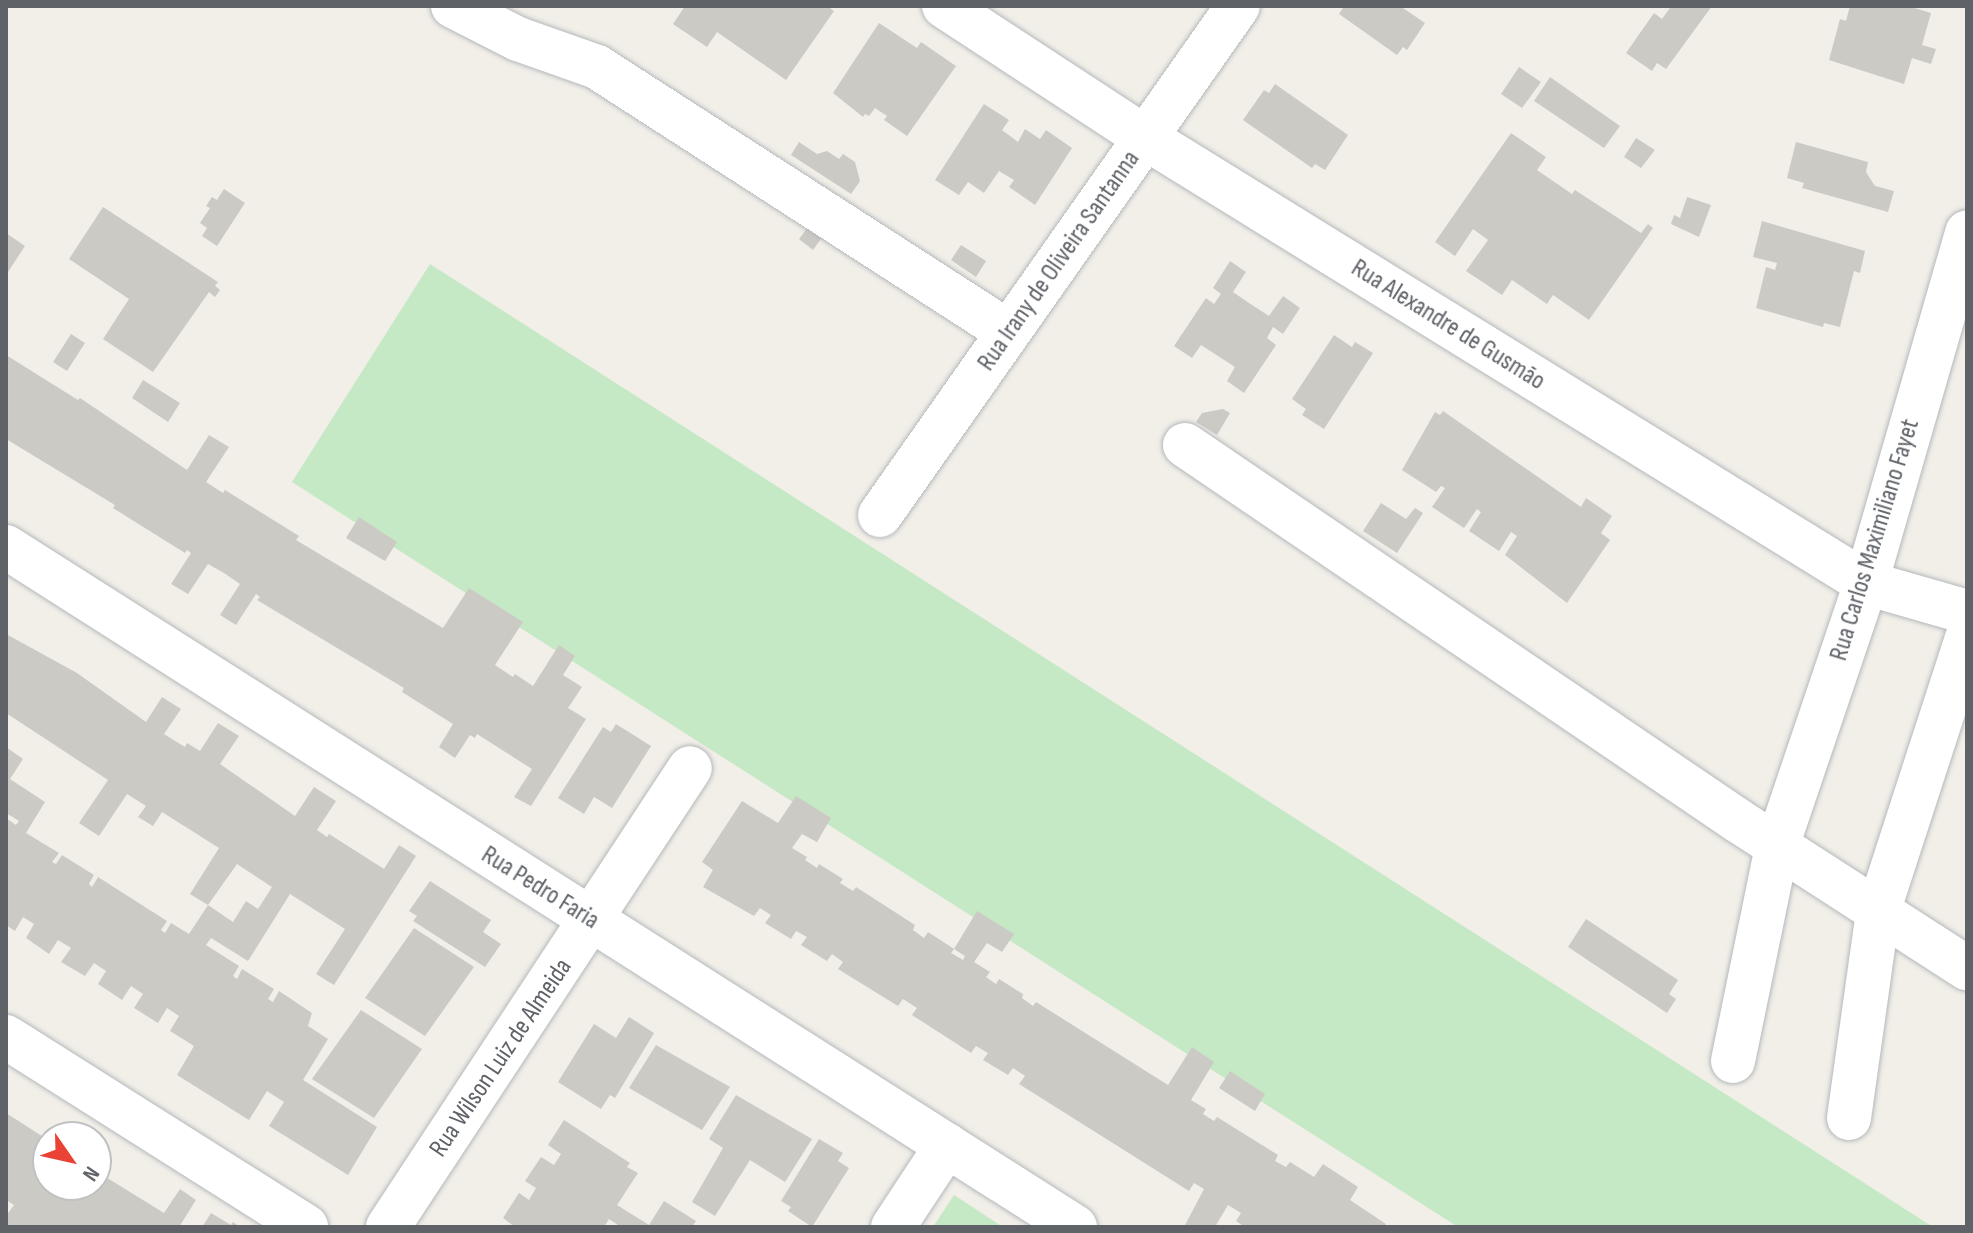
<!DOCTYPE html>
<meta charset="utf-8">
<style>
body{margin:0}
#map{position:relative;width:1973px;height:1233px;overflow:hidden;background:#f1efe8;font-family:"Sofia Sans Condensed",sans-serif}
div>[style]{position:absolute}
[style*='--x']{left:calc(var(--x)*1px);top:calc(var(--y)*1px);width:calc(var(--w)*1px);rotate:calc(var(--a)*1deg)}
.green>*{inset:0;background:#c5e8c5}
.building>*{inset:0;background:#cccac5}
.roads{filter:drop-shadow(0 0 2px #b5b8bc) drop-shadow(0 0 2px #b5b8bc)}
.minor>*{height:44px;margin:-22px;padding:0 22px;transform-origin:22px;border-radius:22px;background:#fff}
span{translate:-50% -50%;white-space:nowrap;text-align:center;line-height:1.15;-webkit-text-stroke:6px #fff;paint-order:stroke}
.street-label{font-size:26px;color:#5f6368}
.frame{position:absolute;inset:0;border:8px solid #5f6368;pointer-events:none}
.north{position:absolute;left:32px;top:1121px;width:80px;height:80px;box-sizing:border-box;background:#fff;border:2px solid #bfc1c3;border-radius:50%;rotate:124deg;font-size:22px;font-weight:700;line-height:32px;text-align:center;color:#5f6368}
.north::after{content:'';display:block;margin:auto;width:28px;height:36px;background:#ea4335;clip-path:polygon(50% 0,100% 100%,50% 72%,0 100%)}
</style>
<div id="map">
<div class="green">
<div style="clip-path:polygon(430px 264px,1933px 1227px,1458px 1227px,292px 482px)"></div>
<div style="clip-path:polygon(954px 1195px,1003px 1227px,933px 1227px)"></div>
</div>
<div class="building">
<div style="clip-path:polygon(685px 6px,827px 6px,834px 11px,786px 80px,717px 32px,707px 47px,673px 24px)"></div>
<div style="clip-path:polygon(1344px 6px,1400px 6px,1425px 23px,1407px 50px,1403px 47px,1397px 55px,1339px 14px)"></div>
<div style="clip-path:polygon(1667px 6px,1712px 6px,1666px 69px,1657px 63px,1652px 71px,1626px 53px,1654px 13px,1662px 19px,1670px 8px)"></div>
<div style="clip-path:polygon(1850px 6px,1908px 6px,1931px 13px,1922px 45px,1936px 49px,1931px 64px,1912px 58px,1904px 84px,1829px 60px,1840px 19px,1846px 21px)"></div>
<div style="clip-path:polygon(879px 23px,917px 48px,921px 42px,956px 66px,907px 136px,884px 120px,887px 116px,875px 108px,869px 116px,865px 114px,863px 117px,833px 93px)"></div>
<div style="clip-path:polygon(1519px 67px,1541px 82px,1522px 108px,1501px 94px)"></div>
<div style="clip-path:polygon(1550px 77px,1620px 126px,1604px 148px,1534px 101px)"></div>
<div style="clip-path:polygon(1275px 84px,1348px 135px,1325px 170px,1315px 164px,1312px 168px,1243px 120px,1264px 90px,1269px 93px)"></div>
<div style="clip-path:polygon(984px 104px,1009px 120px,1002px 130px,1018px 142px,1025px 129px,1040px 139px,1046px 130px,1072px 148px,1035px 205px,1009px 187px,1014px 180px,999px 171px,984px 193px,968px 182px,959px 195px,935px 180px)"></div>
<div style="clip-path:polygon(1511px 133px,1546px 157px,1537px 170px,1572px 194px,1575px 190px,1641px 233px,1648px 224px,1653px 228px,1589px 320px,1553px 295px,1547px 304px,1512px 280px,1502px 295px,1466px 271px,1488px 240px,1473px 229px,1455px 256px,1435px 242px)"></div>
<div style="clip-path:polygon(1636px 138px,1655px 150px,1641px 168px,1624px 157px)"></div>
<div style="clip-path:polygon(799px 142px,817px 154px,827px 151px,839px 159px,843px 154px,855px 162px,860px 181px,851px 194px,791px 155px)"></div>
<div style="clip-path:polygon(1796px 142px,1868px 162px,1866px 172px,1875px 186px,1894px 191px,1888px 212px,1802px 188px,1804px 183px,1787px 178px)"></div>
<div style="clip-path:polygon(224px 189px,245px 203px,217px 246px,202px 236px,207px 228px,200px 223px,210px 208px,206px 206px,212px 197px,217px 200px)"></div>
<div style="clip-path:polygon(1687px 197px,1711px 205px,1699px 237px,1671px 224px,1674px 215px,1680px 218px)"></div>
<div style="clip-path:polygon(103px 207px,218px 282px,215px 286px,220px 290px,215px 297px,209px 292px,153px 372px,103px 339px,129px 299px,69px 259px)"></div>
<div style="clip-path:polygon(814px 219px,828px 229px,813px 250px,799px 239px)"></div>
<div style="clip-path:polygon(1762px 221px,1865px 251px,1860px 273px,1854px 271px,1840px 327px,1824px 323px,1823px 327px,1756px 308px,1766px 267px,1775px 270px,1777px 263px,1753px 257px)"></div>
<div style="clip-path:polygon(6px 233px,25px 246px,6px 275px)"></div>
<div style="clip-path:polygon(961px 245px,986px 261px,976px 277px,951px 260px)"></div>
<div style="clip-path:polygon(1230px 261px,1246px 272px,1233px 292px,1252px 305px,1269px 316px,1283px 296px,1300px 308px,1283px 334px,1273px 327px,1267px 338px,1276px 345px,1244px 393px,1227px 381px,1235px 367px,1201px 345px,1192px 358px,1174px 346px,1206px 298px,1214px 304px,1221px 294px,1213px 288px)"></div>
<div style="clip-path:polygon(71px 334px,85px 343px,67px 371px,53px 362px)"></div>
<div style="clip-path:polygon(1334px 335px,1352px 347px,1355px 342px,1373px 353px,1324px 429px,1302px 415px,1306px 409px,1292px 399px)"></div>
<div style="clip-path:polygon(6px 355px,78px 400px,80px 398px,187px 470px,209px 435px,229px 447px,206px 482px,223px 493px,225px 490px,299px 536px,296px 540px,443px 628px,469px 588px,523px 622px,495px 665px,513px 677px,515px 674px,533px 686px,559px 645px,575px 656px,563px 675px,582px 687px,568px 708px,586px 719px,531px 806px,514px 797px,532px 769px,477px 734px,475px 738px,470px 735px,455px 758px,439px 747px,453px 724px,402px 692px,404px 688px,257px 600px,260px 597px,256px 594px,236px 625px,220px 615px,240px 584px,224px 573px,208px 564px,188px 594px,171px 584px,191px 553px,187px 550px,185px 553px,113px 508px,115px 505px,6px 439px)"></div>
<div style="clip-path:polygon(143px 380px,180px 403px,168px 422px,132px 398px)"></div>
<div style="clip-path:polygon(1223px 409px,1230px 413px,1217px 435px,1196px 422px,1202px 413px)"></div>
<div style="clip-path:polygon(1443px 411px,1581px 507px,1586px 498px,1612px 516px,1601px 533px,1610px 540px,1567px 603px,1505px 555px,1517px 536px,1511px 532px,1499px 551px,1469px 531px,1481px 512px,1477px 509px,1464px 528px,1432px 507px,1445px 488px,1441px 486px,1436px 492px,1402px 470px,1435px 412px,1440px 415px)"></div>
<div style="clip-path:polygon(1381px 503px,1406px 519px,1415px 508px,1423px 513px,1397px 553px,1363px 531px)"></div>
<div style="clip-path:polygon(359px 517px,397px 542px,385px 561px,346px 538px)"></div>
<div style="clip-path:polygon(evenodd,6px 634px,77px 673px,146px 722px,162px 697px,181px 709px,164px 734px,185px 747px,187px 743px,200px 751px,218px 723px,239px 736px,220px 764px,295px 816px,314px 787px,336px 801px,317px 830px,327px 837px,329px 834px,384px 869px,399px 845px,416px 856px,334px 985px,316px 974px,345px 929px,290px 894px,248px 961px,211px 938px,206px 945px,239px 966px,233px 976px,237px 979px,242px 969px,274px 989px,268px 999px,273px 1002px,279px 991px,312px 1013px,308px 1026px,328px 1039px,303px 1080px,377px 1127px,348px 1175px,269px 1126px,284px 1102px,267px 1091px,249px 1120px,177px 1075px,194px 1046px,170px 1031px,179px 1016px,167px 1008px,158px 1023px,134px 1008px,143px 994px,131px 986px,122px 1000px,98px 984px,106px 971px,94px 963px,85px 976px,61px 962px,71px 948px,58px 940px,49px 954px,26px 938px,34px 924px,23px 917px,15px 931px,6px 925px,6px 818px,16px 825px,19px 821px,6px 813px,6px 747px,23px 759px,10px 779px,45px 802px,26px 833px,59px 853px,52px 862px,56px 864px,62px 855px,94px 875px,89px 884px,92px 887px,98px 877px,167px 921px,161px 930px,165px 933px,171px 923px,189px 934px,208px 905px,190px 894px,219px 848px,162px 812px,153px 826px,138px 817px,146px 806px,127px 794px,99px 836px,79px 823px,108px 780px,6px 713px,6px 634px,237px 864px,272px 887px,258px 909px,246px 901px,233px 922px,208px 905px,237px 864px)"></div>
<div style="clip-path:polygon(616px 724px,651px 746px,612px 808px,594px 797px,584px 814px,558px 798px,603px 727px,611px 732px)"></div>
<div style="clip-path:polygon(796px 796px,831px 818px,817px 842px,802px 834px,792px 848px,807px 857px,805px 860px,817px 868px,819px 864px,843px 879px,840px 883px,853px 891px,856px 887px,915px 925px,913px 930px,924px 938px,928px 932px,954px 949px,951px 953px,963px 960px,965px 956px,954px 949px,977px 911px,1014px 934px,1002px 952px,987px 943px,974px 962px,990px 972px,986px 977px,996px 984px,999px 979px,1023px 994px,1022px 998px,1033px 1006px,1036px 1002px,1168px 1085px,1192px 1047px,1214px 1062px,1191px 1100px,1206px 1109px,1203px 1114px,1214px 1121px,1217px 1117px,1278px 1155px,1275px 1161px,1286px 1167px,1290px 1162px,1314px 1177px,1323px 1164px,1358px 1187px,1350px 1200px,1386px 1224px,1384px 1227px,1245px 1227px,1236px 1221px,1241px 1213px,1228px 1205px,1215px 1227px,1184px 1227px,1204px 1189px,1194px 1183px,1189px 1191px,1019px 1084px,1025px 1076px,1013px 1068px,1008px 1075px,983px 1060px,988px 1053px,976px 1046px,971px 1053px,912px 1015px,917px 1008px,903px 999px,898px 1006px,838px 969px,843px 962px,832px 954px,827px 961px,801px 945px,807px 937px,796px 931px,791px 939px,765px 923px,771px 915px,760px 908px,754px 916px,703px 887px,713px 870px,702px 862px,742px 801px,778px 823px)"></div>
<div style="clip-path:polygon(430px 881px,491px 920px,483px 932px,501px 944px,485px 967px,413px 921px,417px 916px,409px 911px)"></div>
<div style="clip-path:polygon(1586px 919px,1678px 980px,1669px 994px,1676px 999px,1667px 1013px,1568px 947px)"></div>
<div style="clip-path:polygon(414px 928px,474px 967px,425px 1036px,365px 998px)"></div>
<div style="clip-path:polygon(361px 1010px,422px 1049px,374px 1118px,312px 1079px)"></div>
<div style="clip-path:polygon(629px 1017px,654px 1033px,615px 1098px,610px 1095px,601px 1109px,558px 1082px,594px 1024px,616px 1038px)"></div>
<div style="clip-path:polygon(656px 1045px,730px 1087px,702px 1130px,629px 1088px)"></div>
<div style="clip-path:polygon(1230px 1071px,1265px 1094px,1255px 1111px,1219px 1088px)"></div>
<div style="clip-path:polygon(736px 1095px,812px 1139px,785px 1182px,750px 1160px,715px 1216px,692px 1202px,723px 1148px,709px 1139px)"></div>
<div style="clip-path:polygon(6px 1113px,48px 1140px,48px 1185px,96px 1185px,96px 1171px,164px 1213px,180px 1189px,196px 1200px,179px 1227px,6px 1227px,6px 1216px,14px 1205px,6px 1200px)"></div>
<div style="clip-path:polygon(564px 1120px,630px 1163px,627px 1167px,638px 1173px,617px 1205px,649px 1225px,664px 1201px,696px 1221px,692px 1227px,621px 1227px,609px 1219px,604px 1227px,515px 1227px,503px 1218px,519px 1193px,529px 1200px,536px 1188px,525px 1181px,541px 1157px,554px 1165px,561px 1154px,548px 1145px)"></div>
<div style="clip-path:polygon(819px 1139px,843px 1153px,838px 1161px,849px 1168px,812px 1227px,788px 1211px,791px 1207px,781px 1201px)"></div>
<div style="clip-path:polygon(211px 1213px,231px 1225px,233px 1222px,240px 1227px,202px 1227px)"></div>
</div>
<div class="roads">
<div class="minor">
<div style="--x:453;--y:6;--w:73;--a:26.9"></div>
<div style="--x:518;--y:39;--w:84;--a:19.5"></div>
<div style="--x:597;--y:67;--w:489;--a:32.8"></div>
<div style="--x:944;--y:6;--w:241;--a:33.2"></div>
<div style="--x:1146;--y:138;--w:846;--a:31.72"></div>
<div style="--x:1866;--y:583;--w:105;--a:16"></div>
<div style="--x:1185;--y:445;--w:667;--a:34.19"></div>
<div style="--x:1737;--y:820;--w:274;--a:32.8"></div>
<div style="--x:880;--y:515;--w:622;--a:-54.88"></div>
<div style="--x:6;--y:547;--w:1267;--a:32.46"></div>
<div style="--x:6;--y:1037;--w:355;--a:32.3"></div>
<div style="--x:1733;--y:1061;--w:219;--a:-78.4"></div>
<div style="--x:1777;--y:846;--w:278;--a:-71.3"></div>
<div style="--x:1866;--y:583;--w:365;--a:-73.9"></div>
<div style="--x:1849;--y:1118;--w:208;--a:-82"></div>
<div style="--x:1878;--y:912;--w:288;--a:-72"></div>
<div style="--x:388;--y:1227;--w:549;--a:-56.66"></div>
<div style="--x:893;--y:1227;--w:98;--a:-56.6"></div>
</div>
</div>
<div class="street-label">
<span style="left:1059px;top:261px;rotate:-55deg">Rua Irany de Oliveira Santanna</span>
<span style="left:1448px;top:325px;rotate:32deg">Rua Alexandre de Gusmão</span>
<span style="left:1875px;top:540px;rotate:-73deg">Rua Carlos Maximiliano Fayet</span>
<span style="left:540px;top:888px;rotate:32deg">Rua Pedro Faria</span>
<span style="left:501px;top:1058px;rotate:-56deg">Rua Wilson Luiz de Almeida</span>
</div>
<div class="frame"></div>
<div class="north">N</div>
</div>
